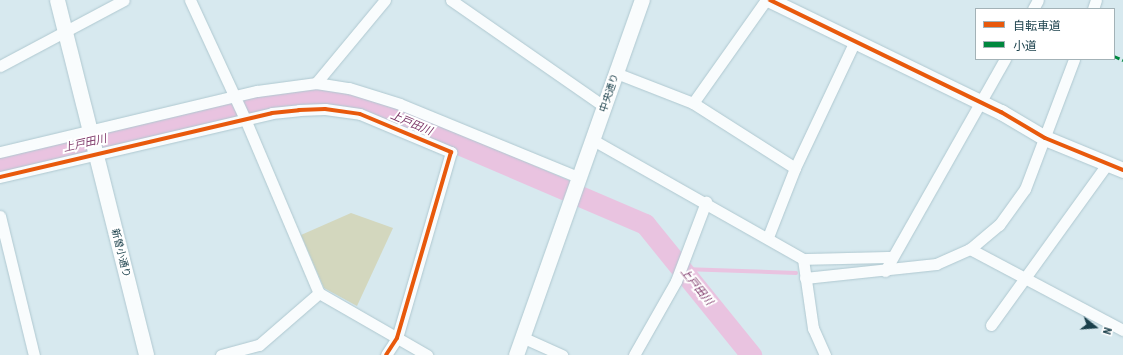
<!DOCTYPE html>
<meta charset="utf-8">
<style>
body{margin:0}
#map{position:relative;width:1123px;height:355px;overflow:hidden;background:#d7e9ef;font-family:"Roboto Condensed","Noto Sans JP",sans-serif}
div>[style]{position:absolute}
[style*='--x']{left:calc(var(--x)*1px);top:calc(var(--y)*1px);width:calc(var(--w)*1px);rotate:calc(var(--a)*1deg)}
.green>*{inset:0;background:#d3d7be}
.stream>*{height:3.5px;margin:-1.75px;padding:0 1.75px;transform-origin:1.75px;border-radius:1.75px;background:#e9c3e0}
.river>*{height:21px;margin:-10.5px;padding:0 10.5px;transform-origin:10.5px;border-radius:10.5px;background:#e9c3e0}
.roads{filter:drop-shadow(0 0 1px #afc8d0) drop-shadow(0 0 1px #afc8d0)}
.street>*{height:11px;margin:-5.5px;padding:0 5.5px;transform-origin:5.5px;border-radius:5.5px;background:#f9fcfd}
.secondary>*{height:15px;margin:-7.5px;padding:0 7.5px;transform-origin:7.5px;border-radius:7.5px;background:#f9fcfd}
.quiet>*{height:3px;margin-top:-1.5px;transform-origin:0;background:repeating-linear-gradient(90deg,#00873e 0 6px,transparent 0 9px)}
.cycleway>*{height:4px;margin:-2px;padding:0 2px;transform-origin:2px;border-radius:2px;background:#e8590c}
span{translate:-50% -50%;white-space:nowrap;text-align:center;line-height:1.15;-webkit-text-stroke:4px #fff;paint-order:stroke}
.street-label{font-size:10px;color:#193f4a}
.water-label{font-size:11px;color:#7d3668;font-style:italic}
.legend{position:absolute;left:975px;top:8px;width:140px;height:52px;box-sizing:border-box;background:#fff;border:1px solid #a3b2b7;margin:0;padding:5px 7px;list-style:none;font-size:12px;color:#193f4a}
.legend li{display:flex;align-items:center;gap:8px;height:20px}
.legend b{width:20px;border:1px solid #a3b2b7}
.north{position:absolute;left:1075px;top:307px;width:40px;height:40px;-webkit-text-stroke:3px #fff;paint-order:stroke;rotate:107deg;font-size:11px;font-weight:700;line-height:16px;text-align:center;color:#193f4a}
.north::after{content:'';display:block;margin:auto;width:14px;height:18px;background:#193f4a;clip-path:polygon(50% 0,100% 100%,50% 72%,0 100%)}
</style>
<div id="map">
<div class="green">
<div style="clip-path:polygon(351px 213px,393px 228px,357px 306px,324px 288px,301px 235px)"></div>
</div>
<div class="stream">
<div style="--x:683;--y:269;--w:113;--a:2"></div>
</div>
<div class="river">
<div style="--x:0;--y:164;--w:280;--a:-13"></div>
<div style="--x:273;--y:101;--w:29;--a:-8"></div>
<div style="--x:302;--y:97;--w:63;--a:6.3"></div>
<div style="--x:365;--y:104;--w:305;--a:23.2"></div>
<div style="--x:645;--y:224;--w:169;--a:51"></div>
</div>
<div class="roads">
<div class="street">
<div style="--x:190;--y:0;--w:131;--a:65.2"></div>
<div style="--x:245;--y:119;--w:189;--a:67"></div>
<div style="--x:319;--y:293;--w:125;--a:29.9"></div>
<div style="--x:451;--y:0;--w:188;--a:34.8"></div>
<div style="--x:1033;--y:9;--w:10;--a:-61"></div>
<div style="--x:1093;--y:9;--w:9;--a:-72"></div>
<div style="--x:0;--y:66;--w:140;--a:-28"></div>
<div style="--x:616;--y:73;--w:83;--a:21.3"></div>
<div style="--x:693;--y:103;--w:121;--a:32.5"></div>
<div style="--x:316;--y:83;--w:108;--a:-50.3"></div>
<div style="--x:693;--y:103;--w:126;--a:-54.7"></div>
<div style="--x:593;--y:140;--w:241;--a:29.5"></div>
<div style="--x:803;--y:259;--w:70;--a:81.8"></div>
<div style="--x:813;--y:328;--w:30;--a:66"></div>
<div style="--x:0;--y:152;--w:264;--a:-13.4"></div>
<div style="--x:257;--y:91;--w:60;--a:-7.7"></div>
<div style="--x:316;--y:83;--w:33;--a:9"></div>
<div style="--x:349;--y:88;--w:53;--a:17.4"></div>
<div style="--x:400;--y:104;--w:195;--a:22.3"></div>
<div style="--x:0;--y:177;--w:279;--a:-13.2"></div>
<div style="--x:272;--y:113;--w:27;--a:-6"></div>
<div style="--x:299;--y:110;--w:26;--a:-2"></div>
<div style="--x:325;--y:109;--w:35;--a:8"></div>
<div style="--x:360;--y:114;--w:99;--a:22.7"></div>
<div style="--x:451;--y:152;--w:194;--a:106.2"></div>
<div style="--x:397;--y:338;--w:20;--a:123"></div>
<div style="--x:0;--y:216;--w:143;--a:76.3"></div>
<div style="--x:768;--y:237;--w:74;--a:-68.6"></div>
<div style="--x:795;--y:168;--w:140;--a:-64.7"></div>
<div style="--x:970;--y:249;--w:173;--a:27.9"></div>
<div style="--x:803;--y:259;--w:89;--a:-1.3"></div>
<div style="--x:885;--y:271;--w:244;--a:-60.5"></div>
<div style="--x:805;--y:278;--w:132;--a:-6.1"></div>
<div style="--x:936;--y:264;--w:37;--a:-24"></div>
<div style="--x:970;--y:249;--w:38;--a:-40"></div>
<div style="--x:999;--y:225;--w:44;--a:-54.2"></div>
<div style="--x:1025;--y:189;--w:139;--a:-69.3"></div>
<div style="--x:991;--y:325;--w:198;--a:-54.2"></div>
<div style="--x:524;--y:338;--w:42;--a:24.1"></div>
<div style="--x:221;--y:355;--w:39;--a:-15"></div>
<div style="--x:259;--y:345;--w:79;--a:-40.9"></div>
<div style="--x:634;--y:355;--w:85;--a:-60.4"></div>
<div style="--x:676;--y:281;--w:85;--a:-69.2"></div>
</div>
<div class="secondary">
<div style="--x:57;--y:0;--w:366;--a:75.9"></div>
<div style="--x:770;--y:0;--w:257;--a:25.9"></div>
<div style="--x:1001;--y:112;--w:51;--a:30.6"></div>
<div style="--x:1045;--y:138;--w:84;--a:22.3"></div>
<div style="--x:516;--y:355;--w:377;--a:-70.5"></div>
</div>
</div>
<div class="quiet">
<div style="--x:1114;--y:56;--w:10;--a:24"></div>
</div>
<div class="cycleway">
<div style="--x:770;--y:0;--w:257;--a:25.9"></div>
<div style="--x:1001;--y:112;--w:51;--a:30.6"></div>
<div style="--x:1045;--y:138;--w:84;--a:22.3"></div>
<div style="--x:0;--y:177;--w:279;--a:-13.2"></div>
<div style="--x:272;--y:113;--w:27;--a:-6"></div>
<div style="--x:299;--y:110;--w:26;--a:-2"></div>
<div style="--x:325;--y:109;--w:35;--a:8"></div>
<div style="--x:360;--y:114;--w:99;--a:22.7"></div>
<div style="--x:451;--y:152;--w:194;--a:106.2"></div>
<div style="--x:397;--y:338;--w:20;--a:123"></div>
</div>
<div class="street-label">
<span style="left:609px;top:93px;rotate:-71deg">中央通り</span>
<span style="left:121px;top:253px;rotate:76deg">新曽小通り</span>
</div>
<div class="water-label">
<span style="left:411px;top:124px;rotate:23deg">上戸田川</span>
<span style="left:85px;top:144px;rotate:-13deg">上戸田川</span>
<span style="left:696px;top:287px;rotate:51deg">上戸田川</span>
</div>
<ul class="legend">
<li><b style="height:5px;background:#e8590c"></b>自転車道</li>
<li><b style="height:5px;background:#00873e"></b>小道</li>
</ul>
<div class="north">N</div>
</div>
